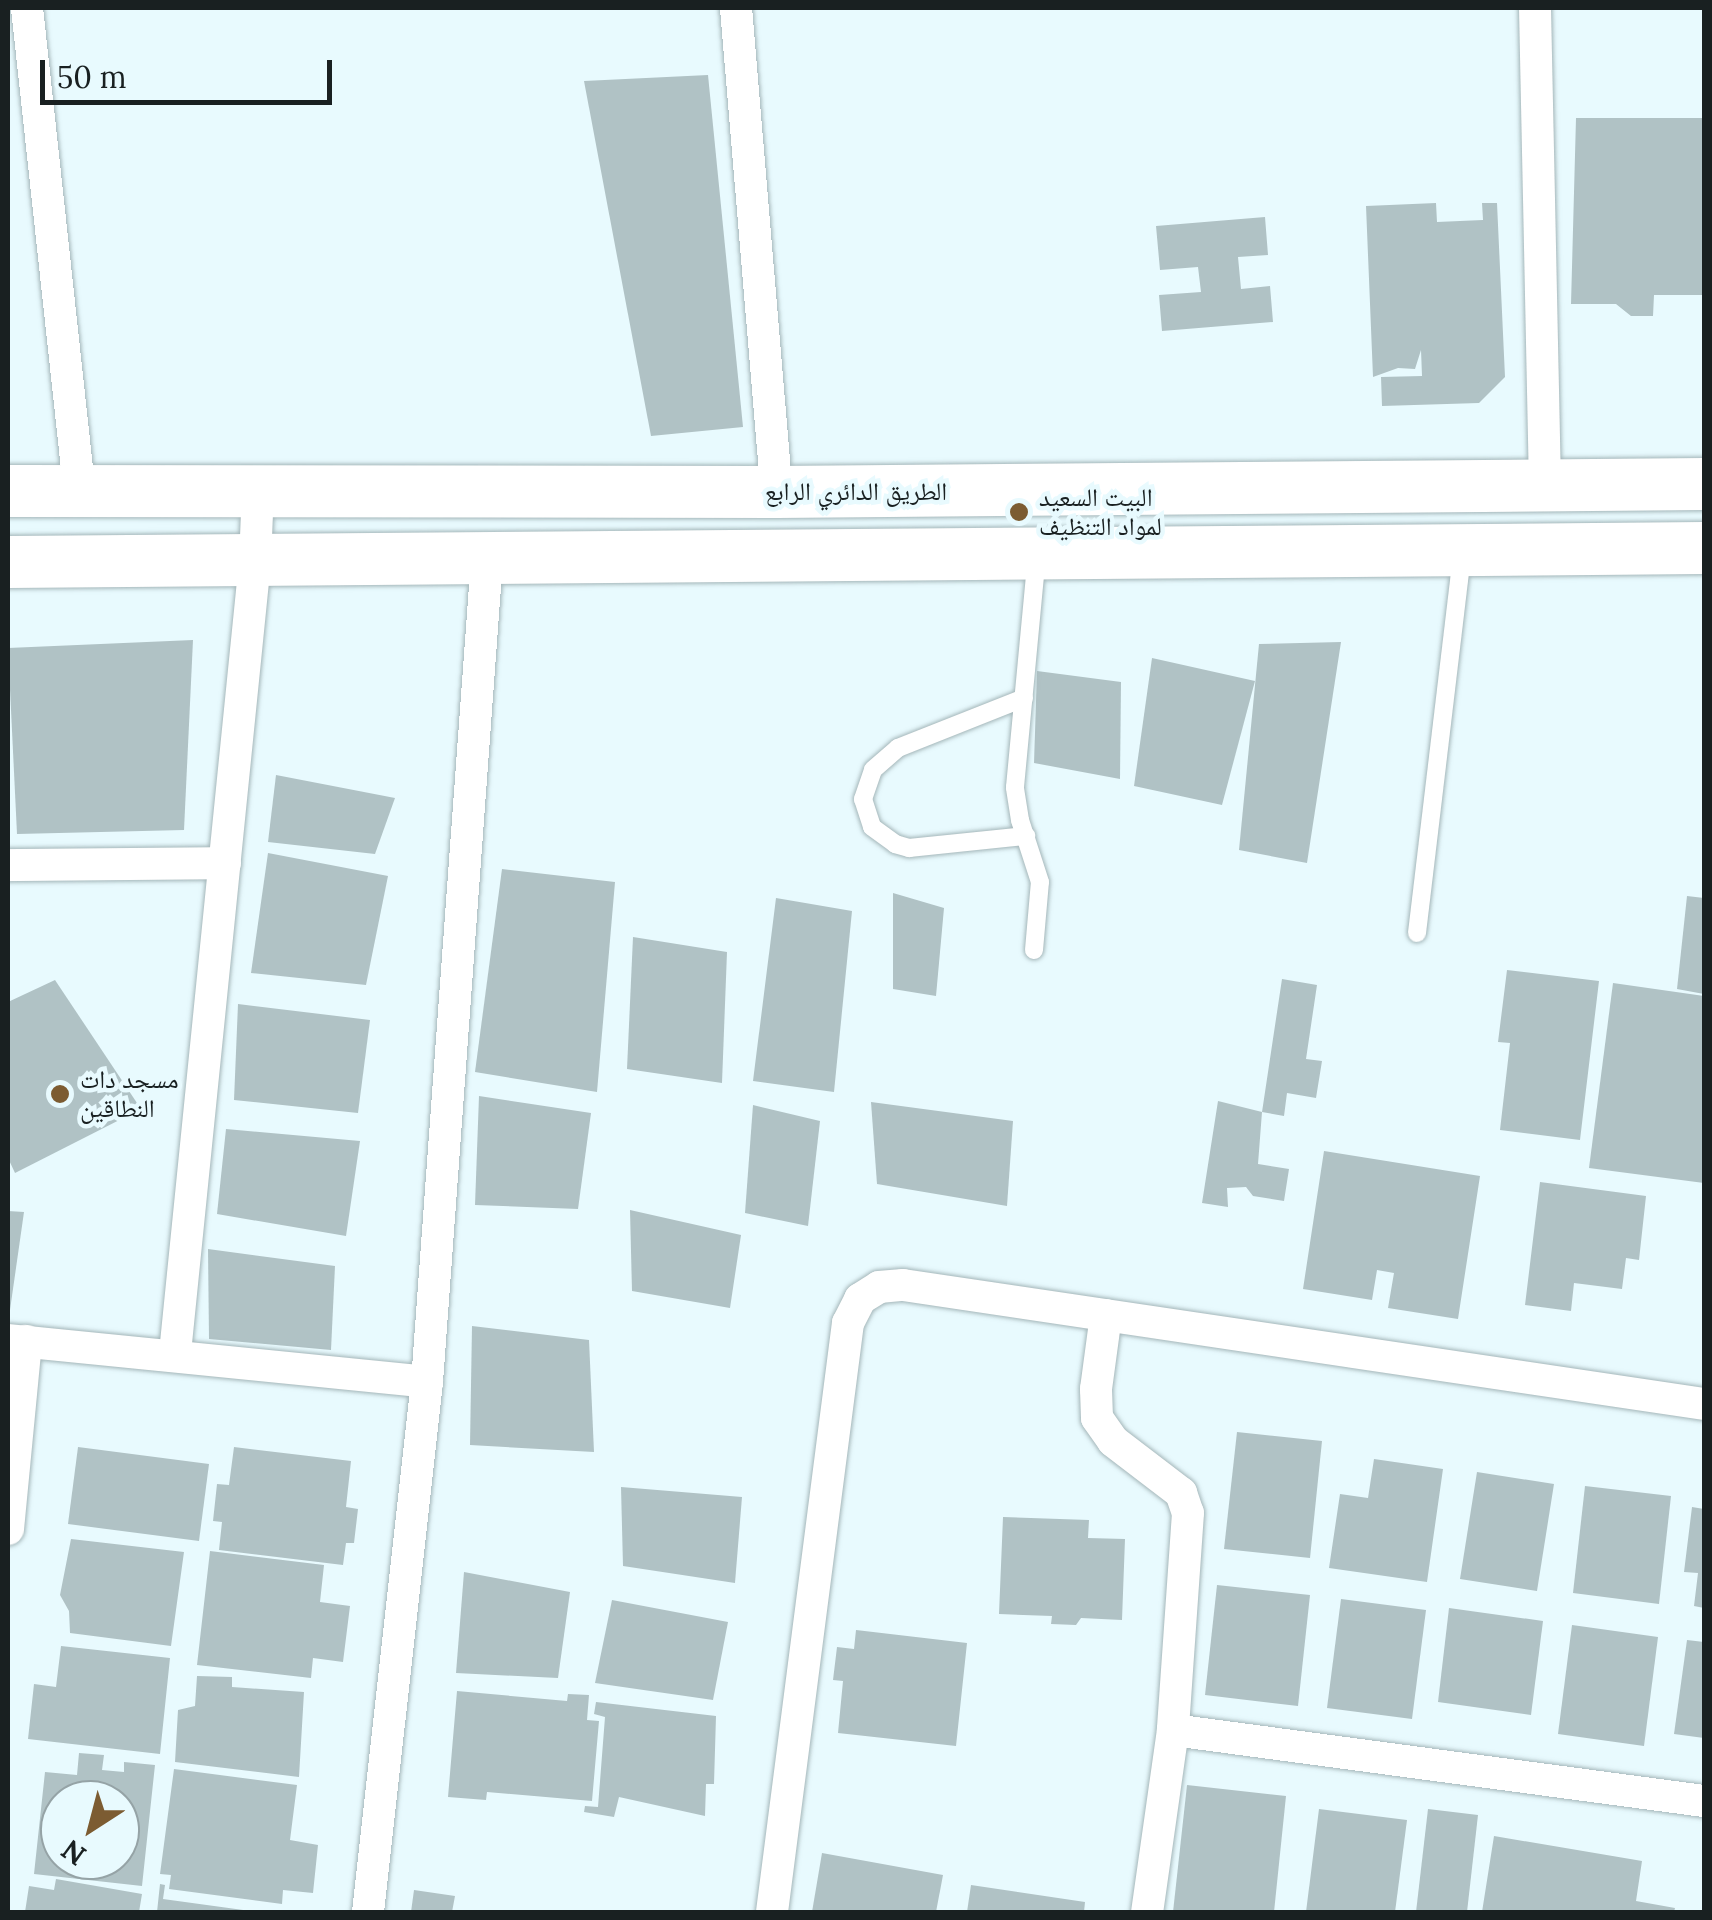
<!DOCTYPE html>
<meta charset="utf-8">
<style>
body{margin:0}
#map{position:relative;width:1712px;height:1920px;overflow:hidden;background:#e8fafe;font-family:Lora,"Noto Naskh Arabic",serif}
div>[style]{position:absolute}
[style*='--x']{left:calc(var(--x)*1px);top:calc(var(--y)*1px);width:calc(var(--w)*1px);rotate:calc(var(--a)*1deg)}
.building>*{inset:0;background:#b0c2c5}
.roads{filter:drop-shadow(0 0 2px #a4b6b9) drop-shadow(0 0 2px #a4b6b9)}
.lane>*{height:18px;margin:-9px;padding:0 9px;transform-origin:9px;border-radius:9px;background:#fff}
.street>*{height:32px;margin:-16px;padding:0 16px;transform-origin:16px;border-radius:16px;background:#fff}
.primary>*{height:52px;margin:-26px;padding:0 26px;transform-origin:26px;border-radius:26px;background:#fff}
.dots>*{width:28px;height:28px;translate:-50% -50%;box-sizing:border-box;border:5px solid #e8fafe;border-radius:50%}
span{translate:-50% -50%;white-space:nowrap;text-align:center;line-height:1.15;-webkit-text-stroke:9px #e8fafe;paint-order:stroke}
.street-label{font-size:25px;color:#192021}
.poi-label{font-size:25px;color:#192021}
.left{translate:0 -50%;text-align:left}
.frame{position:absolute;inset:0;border:10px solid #192021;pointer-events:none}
.north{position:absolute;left:40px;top:1780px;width:100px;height:100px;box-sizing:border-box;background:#e8fafe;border:2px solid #95a3a6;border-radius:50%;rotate:216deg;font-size:28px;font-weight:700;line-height:40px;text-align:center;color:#192021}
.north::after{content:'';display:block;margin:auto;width:35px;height:45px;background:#7c5c32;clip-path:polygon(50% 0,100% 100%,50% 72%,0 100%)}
.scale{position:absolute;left:40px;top:60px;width:292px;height:45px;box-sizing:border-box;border:5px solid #192021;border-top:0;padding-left:12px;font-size:30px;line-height:35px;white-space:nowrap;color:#192021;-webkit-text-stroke:8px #e8fafe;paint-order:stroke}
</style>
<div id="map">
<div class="building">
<div style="clip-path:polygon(708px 75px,743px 427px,651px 436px,584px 81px)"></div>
<div style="clip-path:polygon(1576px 118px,1704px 118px,1704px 295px,1654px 295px,1653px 316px,1631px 316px,1616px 304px,1571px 304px)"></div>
<div style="clip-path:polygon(1436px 203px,1437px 222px,1483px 220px,1482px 203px,1497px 203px,1505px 377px,1479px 403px,1382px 406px,1381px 377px,1422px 376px,1421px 350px,1415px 369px,1398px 368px,1373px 377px,1366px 206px)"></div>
<div style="clip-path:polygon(1265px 217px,1268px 255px,1238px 257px,1241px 289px,1270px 286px,1273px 322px,1162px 331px,1159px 295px,1201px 292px,1198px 267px,1160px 270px,1156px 226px)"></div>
<div style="clip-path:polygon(193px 640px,184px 830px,17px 834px,8px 648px)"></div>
<div style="clip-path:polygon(1341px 642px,1307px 863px,1239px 850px,1259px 644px)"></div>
<div style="clip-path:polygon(1152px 658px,1255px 681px,1222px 805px,1134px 786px)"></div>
<div style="clip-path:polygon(1037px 671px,1121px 682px,1120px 779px,1034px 763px)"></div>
<div style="clip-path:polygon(276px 775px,395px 798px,375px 854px,268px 842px)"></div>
<div style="clip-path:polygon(268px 853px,388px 876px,366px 985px,251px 973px)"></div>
<div style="clip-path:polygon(502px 869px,615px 882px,597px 1092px,475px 1072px)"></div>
<div style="clip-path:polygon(893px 893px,944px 908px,936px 996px,893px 989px)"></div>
<div style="clip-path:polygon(1687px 896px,1704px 898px,1704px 994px,1677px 989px)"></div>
<div style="clip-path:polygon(776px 898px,852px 911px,834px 1092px,753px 1081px)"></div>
<div style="clip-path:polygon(633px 937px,727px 952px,722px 1083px,627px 1069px)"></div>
<div style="clip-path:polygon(1507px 970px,1599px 981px,1580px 1140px,1500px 1130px,1510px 1043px,1498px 1042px)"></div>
<div style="clip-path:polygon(1282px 979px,1317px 985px,1306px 1059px,1322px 1061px,1316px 1098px,1287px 1093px,1284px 1116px,1262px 1112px)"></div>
<div style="clip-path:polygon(55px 980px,141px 1109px,15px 1173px,8px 1158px,8px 1002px)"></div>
<div style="clip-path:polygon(1613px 983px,1704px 996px,1704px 1183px,1589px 1168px)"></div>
<div style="clip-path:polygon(238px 1004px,370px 1020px,358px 1113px,234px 1100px)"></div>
<div style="clip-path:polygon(479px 1096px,591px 1113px,578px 1209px,475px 1205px)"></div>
<div style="clip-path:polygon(1218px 1101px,1262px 1112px,1258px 1164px,1289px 1169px,1284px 1201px,1253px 1196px,1246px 1187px,1227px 1188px,1228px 1207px,1202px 1203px)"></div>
<div style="clip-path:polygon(871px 1102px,1013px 1121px,1007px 1206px,877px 1184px)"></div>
<div style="clip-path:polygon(753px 1105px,820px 1121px,808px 1226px,745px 1213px)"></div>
<div style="clip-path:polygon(226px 1129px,360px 1141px,346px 1236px,217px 1214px)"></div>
<div style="clip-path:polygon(1324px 1151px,1480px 1176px,1458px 1319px,1388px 1308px,1394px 1273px,1377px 1270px,1372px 1300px,1303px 1289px)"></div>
<div style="clip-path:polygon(1540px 1182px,1646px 1196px,1639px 1260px,1626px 1258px,1622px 1289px,1574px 1283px,1571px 1311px,1525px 1305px)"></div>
<div style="clip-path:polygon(630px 1210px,741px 1235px,730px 1308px,632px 1291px)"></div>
<div style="clip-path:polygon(8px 1211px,24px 1212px,10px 1310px,8px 1310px)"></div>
<div style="clip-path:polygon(208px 1249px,335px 1266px,331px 1350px,209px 1339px)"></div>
<div style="clip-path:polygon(472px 1326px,589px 1340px,594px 1452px,470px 1445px)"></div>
<div style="clip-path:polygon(1237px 1432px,1322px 1441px,1310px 1558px,1224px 1549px)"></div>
<div style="clip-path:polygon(78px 1447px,209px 1464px,199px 1541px,68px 1524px)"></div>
<div style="clip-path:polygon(234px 1447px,351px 1461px,346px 1507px,358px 1509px,354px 1543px,346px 1543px,343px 1565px,219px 1550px,222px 1522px,213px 1521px,217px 1484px,229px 1485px)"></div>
<div style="clip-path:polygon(1374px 1459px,1443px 1469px,1427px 1582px,1329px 1568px,1340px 1494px,1368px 1498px)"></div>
<div style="clip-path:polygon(1477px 1472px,1554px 1484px,1537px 1591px,1460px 1579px)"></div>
<div style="clip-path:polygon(1585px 1486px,1671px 1496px,1659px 1604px,1573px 1593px)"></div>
<div style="clip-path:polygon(621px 1487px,742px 1497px,735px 1583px,623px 1566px)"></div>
<div style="clip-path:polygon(1692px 1507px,1704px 1509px,1704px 1608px,1694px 1606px,1698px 1573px,1684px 1572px)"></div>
<div style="clip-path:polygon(1003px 1517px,1089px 1520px,1088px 1538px,1125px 1539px,1122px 1620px,1081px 1618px,1076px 1625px,1051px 1624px,1052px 1616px,999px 1614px)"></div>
<div style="clip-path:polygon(71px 1539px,184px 1552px,171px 1646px,70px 1633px,69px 1611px,60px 1595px)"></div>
<div style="clip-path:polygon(210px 1551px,324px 1565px,320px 1602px,350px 1606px,343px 1662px,313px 1658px,311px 1678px,197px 1665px)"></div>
<div style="clip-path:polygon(464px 1572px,570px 1592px,558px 1678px,456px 1673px)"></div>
<div style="clip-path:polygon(1217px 1585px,1310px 1595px,1298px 1706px,1205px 1695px)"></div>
<div style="clip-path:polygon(1341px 1599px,1426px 1610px,1412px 1719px,1327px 1708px)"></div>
<div style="clip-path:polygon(612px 1600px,728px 1622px,713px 1700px,595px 1683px)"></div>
<div style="clip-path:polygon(1449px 1608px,1543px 1621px,1531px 1715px,1438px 1702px)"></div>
<div style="clip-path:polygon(1572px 1625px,1658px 1637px,1644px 1746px,1558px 1734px)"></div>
<div style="clip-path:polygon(856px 1630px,967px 1643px,956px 1746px,838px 1733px,843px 1681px,833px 1680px,837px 1647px,854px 1649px)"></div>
<div style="clip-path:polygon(1687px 1640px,1704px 1642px,1704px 1738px,1674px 1734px)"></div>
<div style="clip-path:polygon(61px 1646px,170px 1658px,160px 1754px,28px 1739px,34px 1684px,56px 1687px)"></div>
<div style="clip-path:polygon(197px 1676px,232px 1677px,232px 1687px,304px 1692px,299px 1777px,175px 1762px,178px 1710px,195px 1706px)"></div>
<div style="clip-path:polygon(457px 1691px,567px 1701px,568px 1694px,589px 1695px,587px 1720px,599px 1721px,592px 1801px,487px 1792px,486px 1800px,448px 1797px)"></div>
<div style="clip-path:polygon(596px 1702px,716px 1716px,714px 1784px,706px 1784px,705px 1816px,619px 1797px,614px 1817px,584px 1812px,585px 1806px,598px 1807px,605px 1717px,594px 1714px)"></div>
<div style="clip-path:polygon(evenodd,79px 1753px,104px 1755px,102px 1770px,124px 1772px,124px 1762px,155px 1765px,142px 1886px,34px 1874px,45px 1772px,77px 1775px,79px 1753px,60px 1800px,120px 1800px,120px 1860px,60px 1860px,60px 1800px)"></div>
<div style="clip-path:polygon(174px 1769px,297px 1785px,290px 1840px,318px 1845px,313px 1893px,283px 1890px,282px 1904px,169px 1889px,171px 1875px,160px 1874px)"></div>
<div style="clip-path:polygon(1187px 1785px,1286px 1796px,1274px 1912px,1173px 1912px)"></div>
<div style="clip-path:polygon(1319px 1809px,1407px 1820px,1395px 1912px,1306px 1912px)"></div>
<div style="clip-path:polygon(1428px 1809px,1478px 1815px,1467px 1912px,1416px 1912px)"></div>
<div style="clip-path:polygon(1494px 1836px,1642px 1861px,1636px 1901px,1675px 1908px,1674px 1912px,1482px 1912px)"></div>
<div style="clip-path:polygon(822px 1853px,943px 1875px,936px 1912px,812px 1912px)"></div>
<div style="clip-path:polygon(56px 1879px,142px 1894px,139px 1912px,25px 1912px,29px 1886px,54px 1890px)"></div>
<div style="clip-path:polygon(160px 1884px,165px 1885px,163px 1899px,257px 1912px,157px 1912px)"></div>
<div style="clip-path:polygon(971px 1885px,1085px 1902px,1084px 1912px,967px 1912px)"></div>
<div style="clip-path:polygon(414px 1890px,455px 1896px,452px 1912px,411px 1912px)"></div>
</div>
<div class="roads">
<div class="lane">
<div style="--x:1024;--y:698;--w:136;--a:158.4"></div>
<div style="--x:898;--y:748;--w:33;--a:139"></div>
<div style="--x:873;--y:770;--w:31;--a:109"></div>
<div style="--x:863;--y:799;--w:29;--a:72"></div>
<div style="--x:872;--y:827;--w:29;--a:36"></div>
<div style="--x:895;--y:844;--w:15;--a:16"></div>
<div style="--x:909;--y:848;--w:118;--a:-5.9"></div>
<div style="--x:1417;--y:933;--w:379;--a:-83.2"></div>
<div style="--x:1034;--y:950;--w:68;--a:-85"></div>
<div style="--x:1040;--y:882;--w:65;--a:-107.9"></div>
<div style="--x:1020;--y:820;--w:33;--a:-99"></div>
<div style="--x:1015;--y:787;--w:232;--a:-84.6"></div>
</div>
<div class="street">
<div style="--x:27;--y:8;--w:484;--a:83.8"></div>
<div style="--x:736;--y:8;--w:486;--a:85.2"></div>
<div style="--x:1535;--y:8;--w:479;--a:88.8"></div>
<div style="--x:8;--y:865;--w:217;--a:-0.5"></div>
<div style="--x:1106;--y:1315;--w:75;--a:97.7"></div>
<div style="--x:1096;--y:1389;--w:29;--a:88"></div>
<div style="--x:1097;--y:1418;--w:28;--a:55"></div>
<div style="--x:1113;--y:1441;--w:86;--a:37.4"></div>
<div style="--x:1181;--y:1493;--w:21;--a:71"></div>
<div style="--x:1188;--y:1513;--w:218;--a:94"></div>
<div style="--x:1173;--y:1730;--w:184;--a:98.1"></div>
<div style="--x:8;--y:1340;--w:421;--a:5.7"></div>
<div style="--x:175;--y:1353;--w:796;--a:-84.23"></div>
<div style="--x:255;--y:561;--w:71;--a:-87.6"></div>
<div style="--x:8;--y:1529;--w:189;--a:-84.5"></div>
<div style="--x:1173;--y:1730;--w:536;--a:7.62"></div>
<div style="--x:368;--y:1912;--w:533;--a:-83.65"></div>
<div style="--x:427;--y:1382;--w:825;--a:-85.83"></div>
<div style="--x:772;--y:1912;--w:594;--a:-82.65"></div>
<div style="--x:848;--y:1323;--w:27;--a:-63"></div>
<div style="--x:860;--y:1299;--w:22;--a:-32"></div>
<div style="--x:879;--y:1287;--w:24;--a:-5"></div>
<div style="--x:903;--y:1285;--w:810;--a:8.45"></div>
</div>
<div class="primary">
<div style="--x:8;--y:491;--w:769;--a:0.07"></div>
<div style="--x:777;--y:492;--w:927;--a:-0.49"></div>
<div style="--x:8;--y:562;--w:1696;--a:-0.47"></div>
</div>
</div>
<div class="dots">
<div style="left:1019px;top:512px;background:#7c5c32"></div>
<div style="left:60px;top:1094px;background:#7c5c32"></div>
</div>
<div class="street-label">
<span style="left:856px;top:491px">الطريق الدائري الرابع</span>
</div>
<div class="poi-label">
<span class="left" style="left:1039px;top:512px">البيت السعيد<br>لمواد التنظيف</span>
<span class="left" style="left:80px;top:1094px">مسجد دات<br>النطاقين</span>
</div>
<div class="frame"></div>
<div class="north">N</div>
<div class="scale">50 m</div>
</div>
